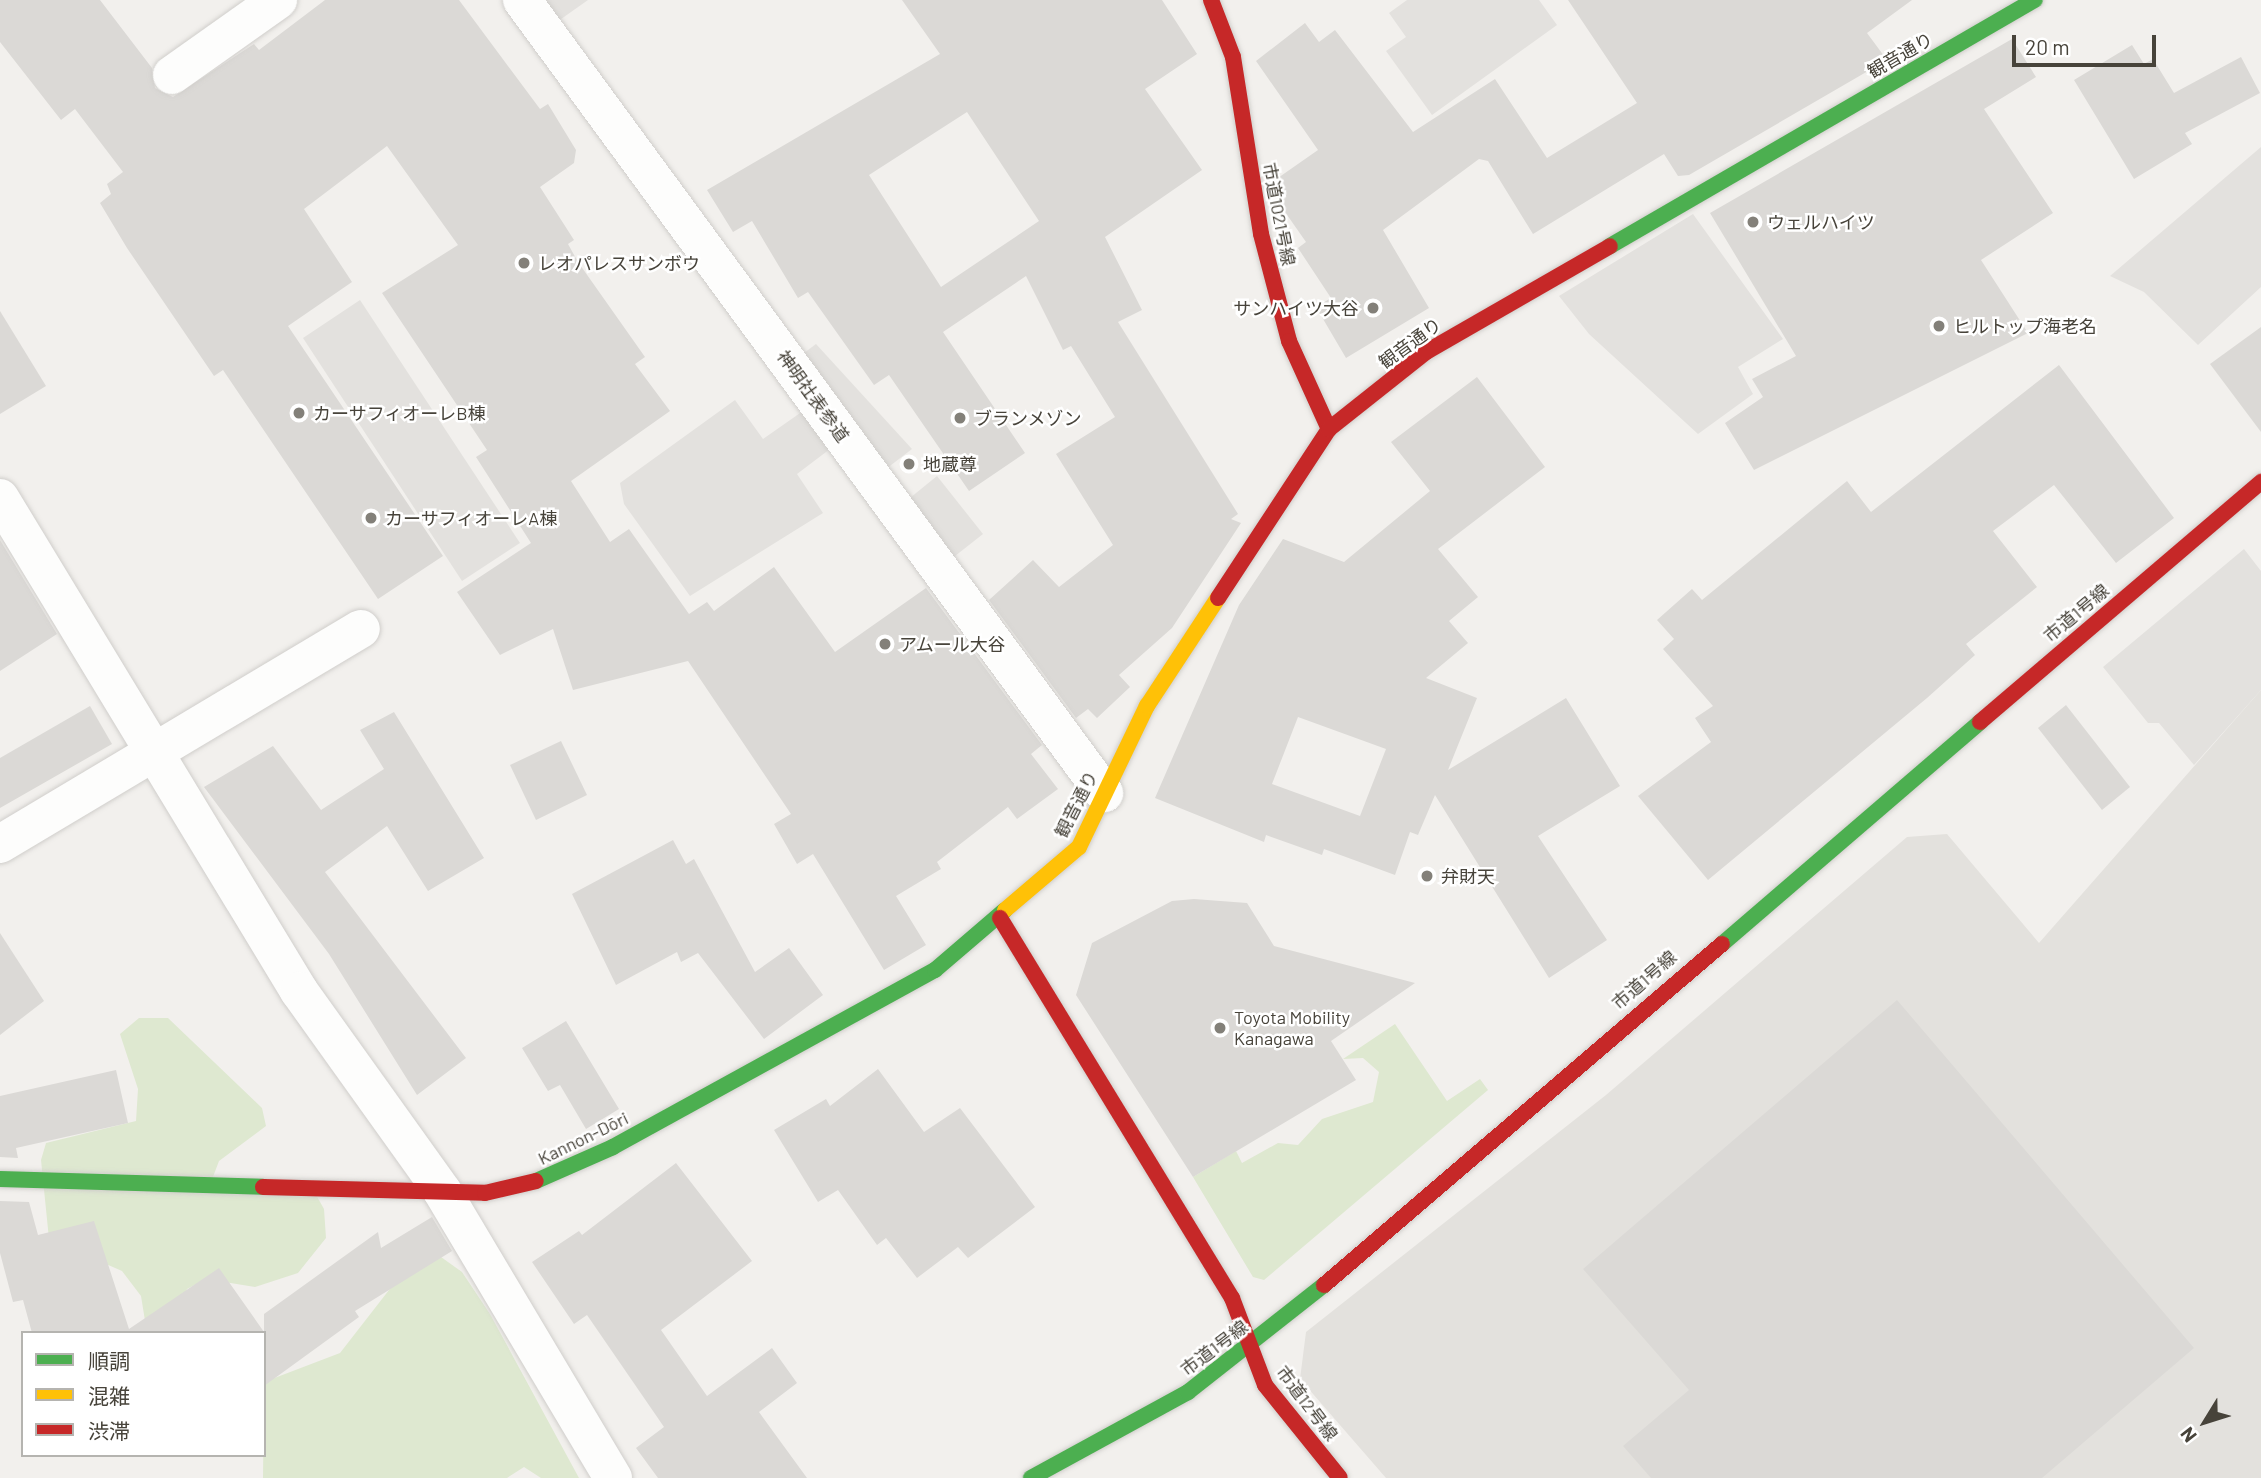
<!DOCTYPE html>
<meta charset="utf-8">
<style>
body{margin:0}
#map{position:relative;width:2261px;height:1478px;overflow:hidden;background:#f2f0ed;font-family:Barlow,"Noto Sans JP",sans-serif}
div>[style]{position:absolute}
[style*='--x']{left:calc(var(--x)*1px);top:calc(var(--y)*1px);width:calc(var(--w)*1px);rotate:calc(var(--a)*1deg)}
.industrial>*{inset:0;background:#e3e1dd}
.green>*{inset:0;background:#dee8d0}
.parking>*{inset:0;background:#e3e1de}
.building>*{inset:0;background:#dbd9d6}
.roads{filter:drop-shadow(0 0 2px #d0cecb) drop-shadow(0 0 2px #d0cecb)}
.street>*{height:38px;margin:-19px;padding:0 19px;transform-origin:19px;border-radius:19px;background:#fdfdfc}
.fast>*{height:16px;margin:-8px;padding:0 8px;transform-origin:8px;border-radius:8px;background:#4caf50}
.slow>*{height:16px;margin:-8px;padding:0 8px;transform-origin:8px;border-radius:8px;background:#ffc107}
.jam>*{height:16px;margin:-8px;padding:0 8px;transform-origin:8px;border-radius:8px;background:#c62828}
.dots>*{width:19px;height:19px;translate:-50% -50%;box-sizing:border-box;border:4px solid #fff;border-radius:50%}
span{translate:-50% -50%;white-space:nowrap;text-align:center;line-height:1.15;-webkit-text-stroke:5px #fff;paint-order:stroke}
.street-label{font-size:18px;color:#47433a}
.poi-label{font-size:18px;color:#47433a}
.left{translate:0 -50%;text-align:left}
.right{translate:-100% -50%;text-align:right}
.legend{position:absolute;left:21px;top:1331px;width:245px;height:126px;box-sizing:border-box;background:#fff;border:2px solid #b5b4b0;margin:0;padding:9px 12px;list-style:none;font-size:21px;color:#47433a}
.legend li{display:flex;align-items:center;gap:14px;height:35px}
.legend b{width:35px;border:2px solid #b5b4b0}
.north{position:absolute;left:2170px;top:1387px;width:70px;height:70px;-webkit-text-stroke:5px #fff;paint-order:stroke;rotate:232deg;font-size:19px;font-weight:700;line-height:28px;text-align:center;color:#47433a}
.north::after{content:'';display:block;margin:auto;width:24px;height:32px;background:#47433a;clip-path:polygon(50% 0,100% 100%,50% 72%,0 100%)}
.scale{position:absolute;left:2012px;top:35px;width:144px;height:32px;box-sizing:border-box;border:4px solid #47433a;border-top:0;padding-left:9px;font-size:21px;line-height:24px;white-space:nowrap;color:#47433a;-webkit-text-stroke:5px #fff;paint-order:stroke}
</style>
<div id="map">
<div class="industrial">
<div style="clip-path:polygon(2261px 690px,2261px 1478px,1386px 1478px,1300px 1379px,1306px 1332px,1606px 1095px,1907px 837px,1947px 834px,2039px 943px)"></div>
</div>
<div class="green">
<div style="clip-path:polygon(139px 1018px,168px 1018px,262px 1108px,266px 1126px,219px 1161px,208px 1190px,315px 1193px,324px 1209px,326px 1238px,298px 1273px,255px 1287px,206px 1279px,187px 1289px,179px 1309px,147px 1333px,141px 1296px,122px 1271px,49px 1239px,41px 1160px,46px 1143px,136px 1121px,138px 1089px,120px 1034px)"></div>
<div style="clip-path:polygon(1395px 1024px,1447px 1101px,1480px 1079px,1488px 1090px,1264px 1280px,1253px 1277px,1193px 1177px,1236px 1151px,1242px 1163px,1278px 1143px,1298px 1145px,1322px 1119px,1373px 1102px,1379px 1072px,1363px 1058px,1343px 1059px)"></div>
<div style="clip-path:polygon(441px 1257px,462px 1272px,490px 1314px,579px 1478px,541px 1478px,524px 1467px,507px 1478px,263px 1478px,264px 1382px,340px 1353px,396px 1281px)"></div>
</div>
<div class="parking">
<div style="clip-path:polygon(536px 0,588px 0,554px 24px)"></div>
<div style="clip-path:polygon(1407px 0,1539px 0,1557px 25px,1432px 115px,1386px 51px,1406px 37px,1389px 13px)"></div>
<div style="clip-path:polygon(2261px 147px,2261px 287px,2198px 345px,2144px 292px,2110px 276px)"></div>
<div style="clip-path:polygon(1693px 214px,1783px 339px,1738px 367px,1753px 394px,1698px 434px,1589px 334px,1559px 296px)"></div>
<div style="clip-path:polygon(360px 300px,520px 543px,462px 581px,303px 338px)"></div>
<div style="clip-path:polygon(816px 344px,912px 449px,882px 472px,800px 356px)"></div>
<div style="clip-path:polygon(735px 400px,763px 439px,803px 411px,830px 449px,797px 474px,823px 513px,690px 596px,624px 504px,620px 483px)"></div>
<div style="clip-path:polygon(937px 476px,983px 534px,950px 560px,905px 502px)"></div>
<div style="clip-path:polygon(2244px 549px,2261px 571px,2261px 690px,2194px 765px,2159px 723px,2148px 723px,2103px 667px)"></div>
</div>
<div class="building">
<div style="clip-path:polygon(0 0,100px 0,152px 68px,155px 88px,173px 97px,254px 44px,259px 50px,325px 0,459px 0,540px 109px,548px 104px,576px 150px,574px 163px,540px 187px,574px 240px,568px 244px,578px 262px,645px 357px,635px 364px,670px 411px,571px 481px,610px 542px,629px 529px,689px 614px,707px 602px,714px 611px,774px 567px,835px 652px,926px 588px,1042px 745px,1031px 754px,1058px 789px,1017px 819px,1008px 807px,937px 862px,941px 869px,896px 896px,926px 945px,884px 970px,813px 854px,797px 864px,774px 824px,791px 814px,688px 661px,573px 690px,553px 629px,500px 655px,457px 592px,531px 543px,476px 457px,487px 450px,382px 293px,458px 245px,387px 146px,304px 209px,352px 282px,288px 326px,443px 556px,378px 599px,223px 370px,214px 376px,127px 248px,100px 203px,111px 194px,107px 184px,123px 172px,75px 109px,61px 120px,0 42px)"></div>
<div style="clip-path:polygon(evenodd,902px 0,1162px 0,1197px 54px,1145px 89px,1202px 170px,1105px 237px,1142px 310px,1118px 322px,1238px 514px,1231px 519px,1241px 523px,1172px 628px,1119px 675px,1130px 687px,1097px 718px,1088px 709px,1076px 718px,989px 600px,1033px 560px,1059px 587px,1113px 545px,1056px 454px,1115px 417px,1071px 346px,1063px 350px,1026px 276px,943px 332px,1025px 453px,969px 491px,889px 375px,874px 385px,808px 292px,798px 298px,752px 221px,733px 232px,707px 190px,940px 54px,902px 0,967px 112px,1039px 221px,941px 287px,869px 175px,967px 112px)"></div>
<div style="clip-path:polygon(1568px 0,1912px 0,1867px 33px,1887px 60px,1689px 175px,1678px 176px,1664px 154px,1533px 234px,1488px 161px,1479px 159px,1383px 230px,1429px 308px,1346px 358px,1316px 307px,1331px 298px,1298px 248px,1306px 242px,1278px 202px,1275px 180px,1318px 150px,1256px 61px,1305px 23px,1319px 42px,1335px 30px,1413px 132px,1495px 79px,1547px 158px,1637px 103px)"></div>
<div style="clip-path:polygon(2012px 39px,2036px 77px,1984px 109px,2053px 213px,1981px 260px,2028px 333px,1754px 470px,1725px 423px,1763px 397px,1752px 379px,1796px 356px,1710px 213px)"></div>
<div style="clip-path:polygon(2132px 45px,2144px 64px,2153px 59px,2174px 93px,2241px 57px,2260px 93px,2185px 133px,2192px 144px,2134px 179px,2074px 80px)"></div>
<div style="clip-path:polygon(0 311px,46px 386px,0 414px)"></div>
<div style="clip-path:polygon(2261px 327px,2261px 432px,2210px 364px)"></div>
<div style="clip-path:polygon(2059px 365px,2174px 518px,2116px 563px,2054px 485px,1993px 531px,2037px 587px,1966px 644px,1975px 655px,1927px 698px,1708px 880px,1638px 796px,1711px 742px,1695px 718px,1713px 706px,1663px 649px,1674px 639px,1657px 620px,1692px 589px,1702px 600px,1847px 481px,1871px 512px)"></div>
<div style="clip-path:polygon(evenodd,1477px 377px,1545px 467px,1438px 549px,1478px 597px,1449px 621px,1468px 643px,1426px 678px,1477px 698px,1448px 770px,1566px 698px,1620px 786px,1538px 836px,1607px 940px,1549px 978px,1435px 795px,1418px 835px,1410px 832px,1395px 875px,1324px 849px,1322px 855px,1266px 835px,1264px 842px,1155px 798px,1239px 605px,1283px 539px,1344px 562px,1430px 491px,1391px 442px,1477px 377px,1298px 717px,1386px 749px,1360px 816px,1272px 784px,1298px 717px)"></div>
<div style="clip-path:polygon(0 540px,57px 634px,0 671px)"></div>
<div style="clip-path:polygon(2066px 705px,2130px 787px,2102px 810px,2038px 728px)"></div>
<div style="clip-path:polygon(90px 706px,112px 744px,0 808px,0 758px)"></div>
<div style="clip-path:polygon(394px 712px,484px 858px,428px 891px,387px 826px,325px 872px,466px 1058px,417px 1095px,329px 954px,204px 787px,273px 746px,321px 810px,384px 769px,360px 730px)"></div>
<div style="clip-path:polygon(561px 741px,587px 795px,536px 820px,510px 765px)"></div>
<div style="clip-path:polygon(673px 840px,686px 864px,694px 859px,755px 972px,789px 948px,823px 995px,764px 1039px,698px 953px,681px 962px,677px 952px,616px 985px,572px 894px)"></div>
<div style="clip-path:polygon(1194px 899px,1247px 903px,1274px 946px,1415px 983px,1331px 1041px,1356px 1080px,1193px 1177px,1076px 995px,1092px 943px,1172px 901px)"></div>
<div style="clip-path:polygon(0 933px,44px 1001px,0 1035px)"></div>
<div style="clip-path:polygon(1897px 1000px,2194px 1348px,2042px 1478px,1651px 1478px,1623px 1446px,1689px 1390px,1583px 1269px)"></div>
<div style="clip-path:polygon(566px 1021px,619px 1109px,586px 1129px,560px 1085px,548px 1091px,522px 1048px)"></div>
<div style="clip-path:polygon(878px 1069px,924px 1132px,960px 1108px,1035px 1207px,968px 1258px,958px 1247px,917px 1278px,886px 1238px,877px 1245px,838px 1190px,818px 1202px,774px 1130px,826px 1099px,830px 1106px)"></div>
<div style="clip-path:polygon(116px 1070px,128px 1123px,16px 1148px,18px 1158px,0 1157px,0 1096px)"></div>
<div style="clip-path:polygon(676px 1163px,752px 1261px,661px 1330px,707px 1396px,772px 1348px,797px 1383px,759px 1412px,807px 1478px,658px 1478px,636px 1448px,664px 1427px,587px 1315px,574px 1324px,532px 1262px,579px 1231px,582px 1235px)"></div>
<div style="clip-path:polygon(0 1201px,29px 1202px,38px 1235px,94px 1221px,129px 1329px,219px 1268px,264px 1332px,264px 1314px,378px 1232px,381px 1248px,432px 1217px,452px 1251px,355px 1311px,359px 1317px,264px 1386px,264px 1333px,32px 1333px,23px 1300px,13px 1302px,0 1253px)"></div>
</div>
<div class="roads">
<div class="street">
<div style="--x:522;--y:0;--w:984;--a:53.72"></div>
<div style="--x:172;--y:75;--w:130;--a:-35.3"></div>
<div style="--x:0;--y:498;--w:577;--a:58.76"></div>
<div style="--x:299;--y:991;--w:246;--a:54.4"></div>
<div style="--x:442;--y:1191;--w:334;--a:59.2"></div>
<div style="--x:0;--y:844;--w:420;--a:-30.8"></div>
</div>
<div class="fast">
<div style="--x:1610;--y:246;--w:491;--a:-30.1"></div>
<div style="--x:1722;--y:944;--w:340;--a:-40.7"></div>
<div style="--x:0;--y:1179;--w:263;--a:1.7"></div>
<div style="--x:536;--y:1181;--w:84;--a:-23.8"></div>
<div style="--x:613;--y:1147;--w:367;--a:-28.8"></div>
<div style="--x:935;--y:970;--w:92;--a:-40.6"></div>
<div style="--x:1031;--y:1478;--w:179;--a:-28.7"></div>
<div style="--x:1188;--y:1392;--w:173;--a:-38.2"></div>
</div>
<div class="slow">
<div style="--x:1005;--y:910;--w:97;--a:-40.4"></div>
<div style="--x:1079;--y:847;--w:157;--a:-64.3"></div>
<div style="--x:1147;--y:706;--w:129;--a:-56.7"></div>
</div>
<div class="jam">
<div style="--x:1211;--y:0;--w:61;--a:68.9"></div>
<div style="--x:1233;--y:57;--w:179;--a:81"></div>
<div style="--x:1261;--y:234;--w:111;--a:75.3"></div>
<div style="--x:1289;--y:341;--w:97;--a:65.6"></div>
<div style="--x:1218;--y:598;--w:202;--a:-56.7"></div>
<div style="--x:1329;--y:429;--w:124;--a:-38.4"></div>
<div style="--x:1426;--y:352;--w:212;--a:-29.9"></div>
<div style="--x:1980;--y:722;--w:370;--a:-40.5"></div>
<div style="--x:1000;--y:918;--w:445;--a:58.6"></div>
<div style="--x:1232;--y:1298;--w:93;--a:69.2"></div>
<div style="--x:1265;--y:1385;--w:119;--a:51.1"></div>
<div style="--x:263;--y:1187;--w:222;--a:1.5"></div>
<div style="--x:485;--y:1193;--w:52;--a:-13.2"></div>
<div style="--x:1324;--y:1285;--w:524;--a:-40.59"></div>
</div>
</div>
<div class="dots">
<div style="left:1753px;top:222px;background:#838079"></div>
<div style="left:524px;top:263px;background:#838079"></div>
<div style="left:1373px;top:308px;background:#838079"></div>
<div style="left:1939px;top:326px;background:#838079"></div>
<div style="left:299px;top:413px;background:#838079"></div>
<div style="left:960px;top:418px;background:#838079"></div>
<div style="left:909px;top:464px;background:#838079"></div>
<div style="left:371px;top:518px;background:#838079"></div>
<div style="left:885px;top:644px;background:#838079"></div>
<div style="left:1427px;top:876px;background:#838079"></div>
<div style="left:1220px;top:1028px;background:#838079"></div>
</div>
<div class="street-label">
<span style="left:1900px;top:55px;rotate:-30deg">観音通り</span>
<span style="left:1279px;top:214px;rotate:79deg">市道1021号線</span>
<span style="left:1410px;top:343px;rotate:-36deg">観音通り</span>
<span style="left:813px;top:396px;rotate:54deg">神明社表参道</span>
<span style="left:2076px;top:613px;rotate:-40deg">市道1号線</span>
<span style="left:1076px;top:804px;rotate:-63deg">観音通り</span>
<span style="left:1644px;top:980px;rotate:-41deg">市道1号線</span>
<span style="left:583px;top:1138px;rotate:-26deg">Kannon-Dōri</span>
<span style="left:1214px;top:1348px;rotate:-37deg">市道1号線</span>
<span style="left:1307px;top:1403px;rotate:53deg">市道12号線</span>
</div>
<div class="poi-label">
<span class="left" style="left:1767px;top:222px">ウェルハイツ</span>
<span class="left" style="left:538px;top:263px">レオパレスサンボウ</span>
<span class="right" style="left:1359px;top:308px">サンハイツ大谷</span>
<span class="left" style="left:1953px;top:326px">ヒルトップ海老名</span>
<span class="left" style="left:313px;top:413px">カーサフィオーレB棟</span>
<span class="left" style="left:974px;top:418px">ブランメゾン</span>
<span class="left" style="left:923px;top:464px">地蔵尊</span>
<span class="left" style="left:385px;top:518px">カーサフィオーレA棟</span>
<span class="left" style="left:899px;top:644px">アムール大谷</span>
<span class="left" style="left:1441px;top:876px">弁財天</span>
<span class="left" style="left:1234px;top:1028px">Toyota Mobility<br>Kanagawa</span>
</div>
<ul class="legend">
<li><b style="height:9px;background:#4caf50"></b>順調</li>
<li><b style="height:9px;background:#ffc107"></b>混雑</li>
<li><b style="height:9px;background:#c62828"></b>渋滞</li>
</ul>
<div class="north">N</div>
<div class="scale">20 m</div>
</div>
